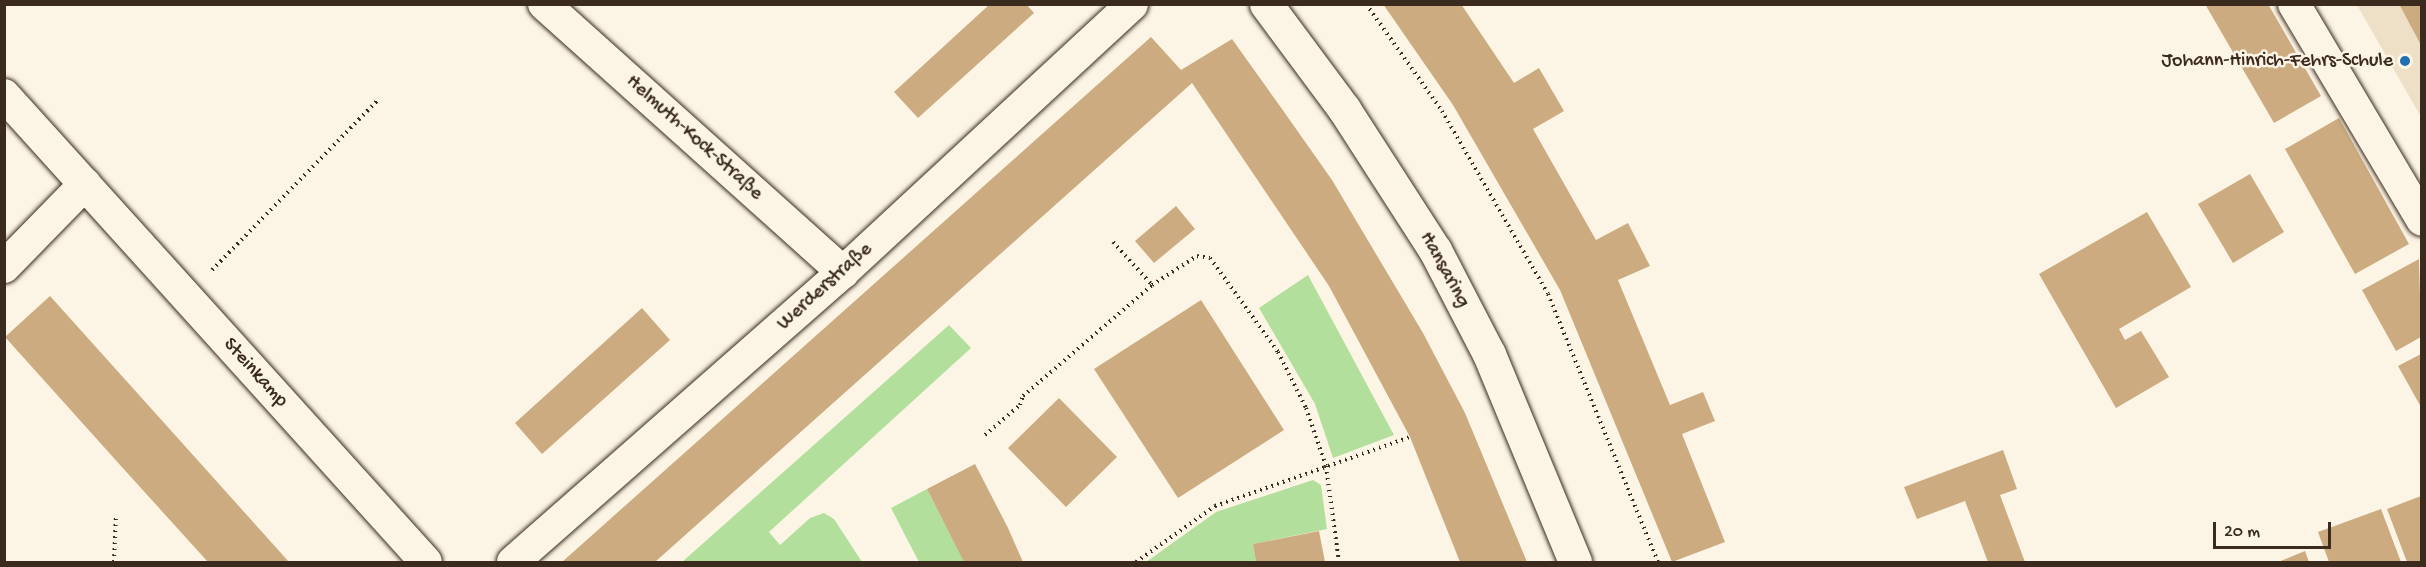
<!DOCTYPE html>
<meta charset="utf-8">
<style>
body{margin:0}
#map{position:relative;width:2426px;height:567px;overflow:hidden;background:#fcf5e5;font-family:"Gochi Hand",sans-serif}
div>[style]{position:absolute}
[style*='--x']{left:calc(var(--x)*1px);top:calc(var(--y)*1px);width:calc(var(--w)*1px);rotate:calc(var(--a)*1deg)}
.built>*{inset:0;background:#eedfc7}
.green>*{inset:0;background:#b3df9c}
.building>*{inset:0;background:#cdab80}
.path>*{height:4px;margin-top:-2px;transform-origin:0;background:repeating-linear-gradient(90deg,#3b2a1e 0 1.5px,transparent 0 6px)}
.roads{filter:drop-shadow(0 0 2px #3b2a1e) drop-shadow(0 0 2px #3b2a1e)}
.street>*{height:32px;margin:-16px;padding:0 16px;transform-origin:16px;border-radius:16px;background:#fcf5e5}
.secondary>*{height:33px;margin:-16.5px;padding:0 16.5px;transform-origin:16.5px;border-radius:16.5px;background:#fcf5e5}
.dots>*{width:16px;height:16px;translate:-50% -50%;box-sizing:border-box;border:3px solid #fcf5e5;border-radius:50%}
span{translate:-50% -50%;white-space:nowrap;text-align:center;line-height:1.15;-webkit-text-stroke:5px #fcf5e5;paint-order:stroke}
.poi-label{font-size:20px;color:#3b2a1e}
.right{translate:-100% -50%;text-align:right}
.street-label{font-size:20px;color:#3b2a1e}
.frame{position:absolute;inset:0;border:6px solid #3b2a1e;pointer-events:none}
.scale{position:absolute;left:2213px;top:522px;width:118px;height:27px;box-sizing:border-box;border:3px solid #3b2a1e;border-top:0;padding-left:8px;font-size:18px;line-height:21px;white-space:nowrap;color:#3b2a1e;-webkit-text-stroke:4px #fcf5e5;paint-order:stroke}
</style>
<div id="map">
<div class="built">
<div style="clip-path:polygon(2357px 5px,2421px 5px,2421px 117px)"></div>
</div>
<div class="green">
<div style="clip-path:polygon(1308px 275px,1394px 435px,1333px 458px,1315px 404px,1259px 308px)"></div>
<div style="clip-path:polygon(949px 325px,971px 348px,769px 532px,780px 545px,810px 518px,824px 513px,834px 519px,862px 562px,682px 562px)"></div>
<div style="clip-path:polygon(1313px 480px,1321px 485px,1327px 529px,1253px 544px,1256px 562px,1146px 562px,1216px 512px)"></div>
<div style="clip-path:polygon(927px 489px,960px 553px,964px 562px,919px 562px,891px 508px)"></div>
</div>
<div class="building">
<div style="clip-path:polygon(990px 4px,1026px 4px,1034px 13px,918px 118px,894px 92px)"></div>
<div style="clip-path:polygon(1383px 4px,1461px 4px,1514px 83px,1539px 68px,1564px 111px,1533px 129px,1596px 240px,1628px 223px,1650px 266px,1618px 280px,1670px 405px,1703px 392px,1715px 421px,1682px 434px,1725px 542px,1672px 562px,1560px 290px,1453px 105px)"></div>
<div style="clip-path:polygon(2205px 4px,2268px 4px,2321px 96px,2274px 123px)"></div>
<div style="clip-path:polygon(2399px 4px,2421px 4px,2421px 45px)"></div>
<div style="clip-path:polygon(1151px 37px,1181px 70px,1232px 39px,1282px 109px,1332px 180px,1423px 333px,1465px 413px,1527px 562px,1460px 562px,1410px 437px,1329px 286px,1192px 83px,655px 562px,562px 562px)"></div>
<div style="clip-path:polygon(2339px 118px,2409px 244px,2355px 274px,2285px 149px)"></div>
<div style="clip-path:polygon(2250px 174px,2284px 232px,2233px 263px,2198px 204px)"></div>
<div style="clip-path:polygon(1176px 206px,1195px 229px,1154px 263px,1135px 241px)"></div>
<div style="clip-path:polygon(2147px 212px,2191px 287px,2119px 329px,2125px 340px,2141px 331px,2169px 377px,2116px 408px,2039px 274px)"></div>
<div style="clip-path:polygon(2419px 259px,2421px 337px,2396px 351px,2362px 290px)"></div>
<div style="clip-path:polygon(50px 296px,175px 435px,289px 562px,208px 562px,130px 476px,5px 337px)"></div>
<div style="clip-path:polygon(1201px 300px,1284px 430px,1178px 498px,1094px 369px)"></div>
<div style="clip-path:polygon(642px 308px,670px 340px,542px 454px,515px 423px)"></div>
<div style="clip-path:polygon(2421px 354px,2421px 407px,2398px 366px)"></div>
<div style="clip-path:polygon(1059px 398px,1117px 457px,1066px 507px,1008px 448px)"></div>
<div style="clip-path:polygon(2003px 450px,2017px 489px,2000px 495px,2025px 562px,1988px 562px,1965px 501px,1917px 519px,1904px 487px)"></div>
<div style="clip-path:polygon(975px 464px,1008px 528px,1023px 562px,964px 562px,927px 489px)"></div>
<div style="clip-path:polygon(2421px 496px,2421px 562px,2407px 562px,2387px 509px)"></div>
<div style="clip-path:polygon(2381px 509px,2401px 562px,2329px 562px,2318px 532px)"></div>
<div style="clip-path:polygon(1319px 531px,1325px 562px,1256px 562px,1253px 544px)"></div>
<div style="clip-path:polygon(2305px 551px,2309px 562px,2278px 562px)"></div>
</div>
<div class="path">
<div style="--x:1366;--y:4;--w:131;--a:54.6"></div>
<div style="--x:1442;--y:111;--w:211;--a:59.9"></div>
<div style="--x:1548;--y:294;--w:290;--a:67.7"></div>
<div style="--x:1113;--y:242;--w:58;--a:47.8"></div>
<div style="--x:1152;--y:285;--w:54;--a:-32.8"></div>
<div style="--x:1197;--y:256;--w:13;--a:9"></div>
<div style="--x:1210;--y:258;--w:116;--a:54.1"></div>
<div style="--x:1278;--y:352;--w:63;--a:63.4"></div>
<div style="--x:1306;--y:408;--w:61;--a:71"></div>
<div style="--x:1326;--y:466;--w:97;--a:82.3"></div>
<div style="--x:212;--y:270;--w:240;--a:-45.7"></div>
<div style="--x:985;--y:435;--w:46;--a:-40.6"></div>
<div style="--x:1020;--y:405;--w:9;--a:-72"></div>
<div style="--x:1023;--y:396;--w:170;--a:-40.7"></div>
<div style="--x:114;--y:562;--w:47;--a:-87.6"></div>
<div style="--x:1136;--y:562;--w:97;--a:-35.3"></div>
<div style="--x:1215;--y:506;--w:207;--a:-19.5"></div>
</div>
<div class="roads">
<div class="street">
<div style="--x:544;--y:4;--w:402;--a:41.9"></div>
<div style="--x:2294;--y:4;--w:251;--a:59.3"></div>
<div style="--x:4;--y:95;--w:629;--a:47.9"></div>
<div style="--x:4;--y:267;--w:116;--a:-45.7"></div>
<div style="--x:513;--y:562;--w:439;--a:-41.3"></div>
<div style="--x:843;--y:272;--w:394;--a:-42.8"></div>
</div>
<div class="secondary">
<div style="--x:1266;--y:4;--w:131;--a:53.4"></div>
<div style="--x:1344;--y:109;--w:168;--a:57.2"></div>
<div style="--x:1435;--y:250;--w:117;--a:62.6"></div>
<div style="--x:1489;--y:354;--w:225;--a:67.5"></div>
</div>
</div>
<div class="dots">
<div style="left:2405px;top:61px;background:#1f6fb2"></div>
</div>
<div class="poi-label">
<span class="right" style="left:2393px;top:61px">Johann-Hinrich-Fehrs-Schule</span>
</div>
<div class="street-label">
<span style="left:694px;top:138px;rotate:42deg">Helmuth-Kock-Straße</span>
<span style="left:1444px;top:270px;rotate:61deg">Hansaring</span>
<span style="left:825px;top:287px;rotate:-42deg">Werderstraße</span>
<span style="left:255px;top:373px;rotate:48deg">Steinkamp</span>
</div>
<div class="frame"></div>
<div class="scale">20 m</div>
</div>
